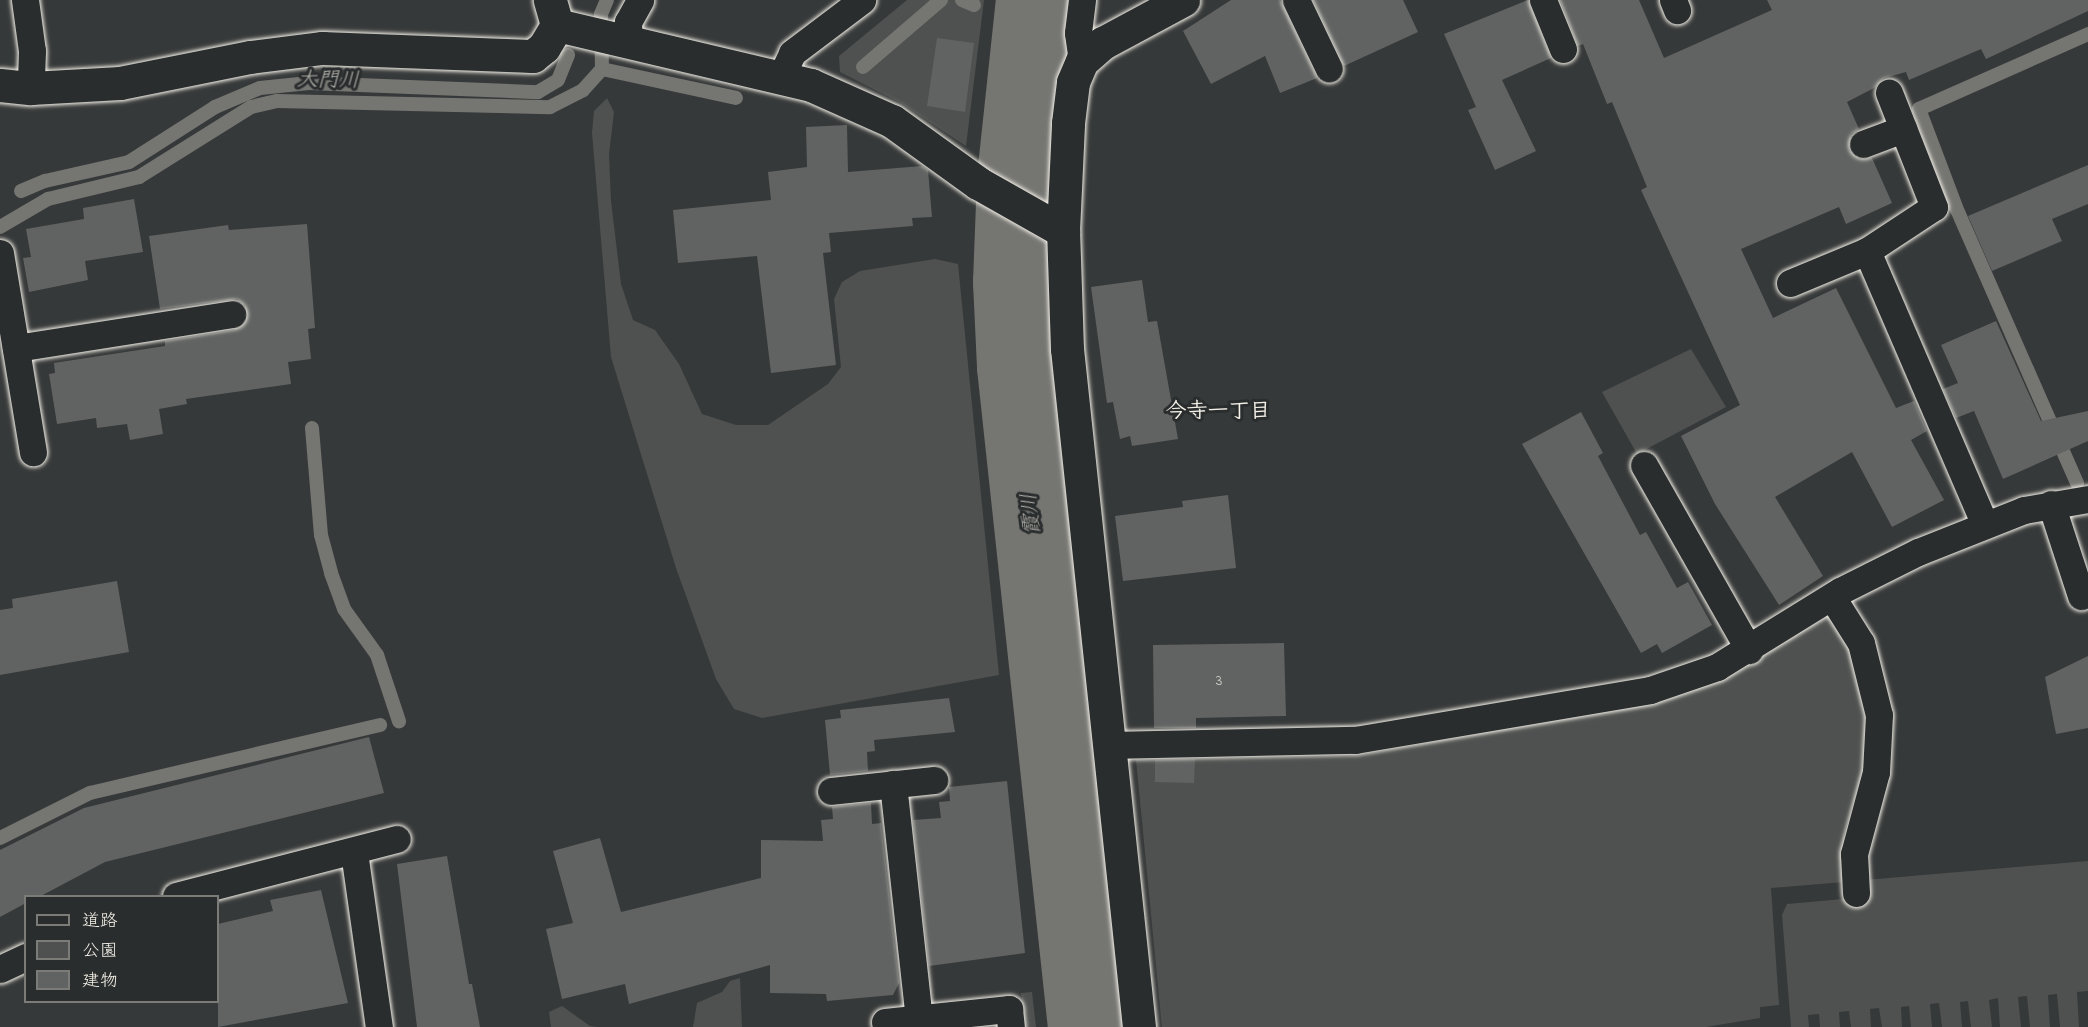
<!DOCTYPE html>
<meta charset="utf-8">
<style>
body{margin:0}
#map{position:relative;width:2088px;height:1027px;overflow:hidden;background:#363939;font-family:"Indie Flower","Klee One",sans-serif}
div>[style]{position:absolute}
[style*='--x']{left:calc(var(--x)*1px);top:calc(var(--y)*1px);width:calc(var(--w)*1px);rotate:calc(var(--a)*1deg)}
.green>*{inset:0;background:#4e514f}
.stream>*{height:14px;margin:-7px;padding:0 7px;transform-origin:7px;border-radius:7px;background:#757572}
.river>*{height:78px;margin:-39px;padding:0 39px;transform-origin:39px;border-radius:39px;background:#757572}
.building>*{inset:0;background:#616362}
.roads{filter:drop-shadow(0 0 2px #f4f1e8) drop-shadow(0 0 2px #f4f1e8)}
.service>*{height:27px;margin:-13.5px;padding:0 13.5px;transform-origin:13.5px;border-radius:13.5px;background:#2a2d2e}
.minor>*{height:33px;margin:-16.5px;padding:0 16.5px;transform-origin:16.5px;border-radius:16.5px;background:#2a2d2e}
span{translate:-50% -50%;white-space:nowrap;text-align:center;line-height:1.15;-webkit-text-stroke:6px #2a2d2e;paint-order:stroke}
.number-label{font-size:16px;color:#cfcec6}
.number-label span{-webkit-text-stroke-width:0}
.water-label{font-size:21px;color:#b4b3ad;font-style:italic}
.neighbourhood-label{font-size:21px;color:#f4f1e8;font-weight:700}
.legend{position:absolute;left:24px;top:895px;width:195px;height:108px;box-sizing:border-box;background:#2a2d2e;border:2px solid #7b7b78;margin:0;padding:8px 10px;list-style:none;font-size:18px;color:#f4f1e8}
.legend li{display:flex;align-items:center;gap:12px;height:30px}
.legend b{width:30px;border:2px solid #7b7b78}
</style>
<div id="map">
<div class="green">
<div style="clip-path:polygon(907px 0,984px 0,966px 146px,901px 103px,840px 72px,839px 56px)"></div>
<div style="clip-path:polygon(607px 98px,614px 112px,609px 154px,611px 201px,621px 284px,633px 320px,655px 330px,679px 364px,702px 414px,736px 425px,768px 425px,828px 384px,841px 367px,834px 299px,842px 282px,860px 271px,935px 259px,958px 264px,999px 675px,762px 718px,734px 709px,716px 679px,676px 568px,611px 357px,592px 133px,594px 111px)"></div>
<div style="clip-path:polygon(1691px 349px,1726px 407px,1637px 454px,1602px 392px)"></div>
<div style="clip-path:polygon(1829px 613px,1851px 649px,1867px 704px,1865px 763px,1844px 834px,1844px 882px,1771px 888px,1779px 1005px,1760px 1007px,1760px 1018px,1706px 1027px,1162px 1027px,1136px 760px,1357px 756px,1648px 703px,1733px 674px)"></div>
<div style="clip-path:polygon(2088px 861px,2088px 991px,2077px 992px,2079px 1027px,2060px 1027px,2057px 994px,2048px 995px,2050px 1027px,2030px 1027px,2027px 996px,2018px 997px,2021px 1027px,2000px 1027px,1998px 998px,1989px 1000px,1992px 1027px,1971px 1027px,1968px 1001px,1960px 1002px,1962px 1027px,1942px 1027px,1939px 1003px,1930px 1004px,1932px 1027px,1911px 1027px,1909px 1006px,1901px 1007px,1902px 1027px,1882px 1027px,1879px 1008px,1870px 1009px,1871px 1027px,1851px 1027px,1849px 1011px,1839px 1012px,1840px 1027px,1820px 1027px,1819px 1014px,1808px 1015px,1809px 1027px,1791px 1027px,1782px 915px,1787px 904px,1866px 897px,1865px 880px)"></div>
<div style="clip-path:polygon(740px 978px,742px 1027px,693px 1027px,697px 1003px,722px 992px,730px 981px)"></div>
<div style="clip-path:polygon(1032px 992px,1036px 1027px,1025px 1027px,1021px 993px)"></div>
<div style="clip-path:polygon(562px 1006px,590px 1026px,598px 1027px,551px 1027px,549px 1012px)"></div>
</div>
<div class="stream">
<div style="--x:962;--y:0;--w:13;--a:23"></div>
<div style="--x:1003;--y:22;--w:32;--a:30"></div>
<div style="--x:863;--y:67;--w:103;--a:-40.7"></div>
<div style="--x:602;--y:69;--w:137;--a:12.2"></div>
<div style="--x:21;--y:191;--w:26;--a:-23"></div>
<div style="--x:45;--y:181;--w:86;--a:-12.7"></div>
<div style="--x:129;--y:162;--w:102;--a:-32.6"></div>
<div style="--x:215;--y:107;--w:49;--a:-22.9"></div>
<div style="--x:260;--y:88;--w:49;--a:-5.8"></div>
<div style="--x:309;--y:83;--w:229;--a:2.3"></div>
<div style="--x:538;--y:92;--w:23;--a:-31"></div>
<div style="--x:558;--y:80;--w:27;--a:-68"></div>
<div style="--x:0;--y:227;--w:56;--a:-30.3"></div>
<div style="--x:48;--y:199;--w:94;--a:-13.6"></div>
<div style="--x:139;--y:177;--w:132;--a:-32"></div>
<div style="--x:251;--y:107;--w:27;--a:-13"></div>
<div style="--x:277;--y:101;--w:273;--a:1.3"></div>
<div style="--x:550;--y:107;--w:37;--a:-27"></div>
<div style="--x:583;--y:90;--w:28;--a:-48"></div>
<div style="--x:602;--y:69;--w:55;--a:-91"></div>
<div style="--x:601;--y:14;--w:15;--a:-67"></div>
<div style="--x:312;--y:428;--w:107;--a:85.2"></div>
<div style="--x:321;--y:535;--w:39;--a:75"></div>
<div style="--x:331;--y:573;--w:38;--a:70"></div>
<div style="--x:344;--y:609;--w:57;--a:54.3"></div>
<div style="--x:377;--y:655;--w:70;--a:71.6"></div>
<div style="--x:2077;--y:483;--w:301;--a:-113.7"></div>
<div style="--x:1956;--y:207;--w:105;--a:-110.7"></div>
<div style="--x:1919;--y:109;--w:185;--a:-23.9"></div>
<div style="--x:0;--y:838;--w:101;--a:-26.6"></div>
<div style="--x:90;--y:793;--w:298;--a:-13.2"></div>
</div>
<div class="river">
<div style="--x:1035;--y:0;--w:179;--a:96.1"></div>
<div style="--x:1016;--y:178;--w:104;--a:92.2"></div>
<div style="--x:1012;--y:282;--w:85;--a:87.3"></div>
<div style="--x:1016;--y:367;--w:664;--a:83.86"></div>
</div>
<div class="building">
<div style="clip-path:polygon(1231px 0,1280px 0,1317px 78px,1280px 93px,1265px 56px,1211px 84px,1183px 31px)"></div>
<div style="clip-path:polygon(1313px 0,1403px 0,1418px 32px,1344px 66px)"></div>
<div style="clip-path:polygon(1528px 0,1551px 58px,1502px 80px,1536px 151px,1495px 170px,1468px 110px,1476px 107px,1444px 34px)"></div>
<div style="clip-path:polygon(1560px 0,1639px 0,1664px 58px,1772px 10px,1767px 0,2088px 0,2088px 11px,1986px 59px,1981px 49px,1909px 80px,1906px 72px,1884px 78px,1874px 88px,1847px 102px,1859px 129px,1851px 134px,1849px 150px,1860px 159px,1872px 158px,1892px 203px,1846px 224px,1839px 207px,1741px 249px,1773px 318px,1836px 288px,1896px 408px,1914px 401px,1927px 431px,1911px 440px,1944px 500px,1892px 527px,1852px 452px,1775px 497px,1823px 576px,1779px 605px,1715px 504px,1681px 436px,1740px 405px,1641px 190px,1647px 187px,1612px 102px,1607px 104px,1583px 44px,1578px 46px)"></div>
<div style="clip-path:polygon(937px 38px,974px 43px,965px 112px,927px 106px)"></div>
<div style="clip-path:polygon(847px 125px,848px 172px,922px 166px,928px 170px,932px 217px,912px 218px,913px 226px,829px 233px,831px 252px,823px 253px,836px 365px,771px 373px,757px 256px,678px 263px,673px 210px,771px 200px,768px 172px,807px 167px,806px 127px)"></div>
<div style="clip-path:polygon(2088px 165px,2088px 204px,2052px 219px,2062px 241px,1992px 271px,1968px 216px)"></div>
<div style="clip-path:polygon(134px 199px,143px 252px,85px 261px,88px 280px,29px 292px,23px 258px,31px 257px,26px 229px,84px 219px,83px 208px)"></div>
<div style="clip-path:polygon(307px 224px,315px 328px,308px 329px,311px 359px,288px 362px,291px 384px,186px 399px,187px 404px,159px 409px,163px 434px,130px 440px,127px 424px,97px 428px,96px 418px,57px 424px,49px 374px,55px 373px,54px 363px,165px 346px,165px 341px,234px 330px,246px 320px,245px 305px,237px 299px,160px 309px,149px 236px,228px 225px,229px 230px)"></div>
<div style="clip-path:polygon(1142px 280px,1148px 322px,1157px 321px,1178px 439px,1132px 446px,1130px 436px,1120px 439px,1113px 402px,1107px 403px,1091px 287px)"></div>
<div style="clip-path:polygon(1996px 321px,2041px 421px,2088px 411px,2088px 441px,2003px 479px,1974px 411px,1956px 418px,1943px 389px,1958px 383px,1941px 345px)"></div>
<div style="clip-path:polygon(1581px 412px,1603px 453px,1598px 456px,1640px 535px,1646px 532px,1677px 588px,1688px 582px,1712px 625px,1662px 653px,1657px 644px,1641px 653px,1522px 444px)"></div>
<div style="clip-path:polygon(1228px 495px,1236px 568px,1123px 581px,1115px 516px,1183px 507px,1182px 501px)"></div>
<div style="clip-path:polygon(117px 581px,129px 652px,0 675px,0 610px,13px 608px,12px 599px)"></div>
<div style="clip-path:polygon(1284px 643px,1286px 716px,1196px 718px,1196px 728px,1154px 728px,1153px 645px)"></div>
<div style="clip-path:polygon(2088px 656px,2088px 728px,2056px 734px,2045px 677px)"></div>
<div style="clip-path:polygon(949px 698px,955px 732px,874px 740px,875px 751px,867px 752px,868px 771px,830px 775px,825px 720px,841px 718px,840px 710px)"></div>
<div style="clip-path:polygon(369px 737px,384px 793px,105px 862px,39px 897px,26px 897px,26px 903px,0 917px,0 850px,84px 808px)"></div>
<div style="clip-path:polygon(1195px 759px,1194px 783px,1155px 782px,1155px 760px)"></div>
<div style="clip-path:polygon(1007px 781px,1025px 953px,929px 966px,913px 820px,941px 818px,939px 802px,950px 801px,949px 787px)"></div>
<div style="clip-path:polygon(871px 803px,872px 824px,881px 823px,899px 983px,893px 995px,827px 1001px,826px 994px,770px 993px,770px 965px,629px 1004px,625px 984px,562px 999px,546px 929px,573px 923px,553px 851px,600px 838px,621px 912px,761px 878px,761px 840px,823px 841px,821px 820px,833px 819px,832px 807px)"></div>
<div style="clip-path:polygon(447px 856px,469px 984px,472px 984px,480px 1027px,417px 1027px,397px 864px)"></div>
<div style="clip-path:polygon(321px 890px,348px 1003px,218px 1027px,218px 924px,273px 911px,270px 900px)"></div>
</div>
<div class="roads">
<div class="service">
<div style="--x:25;--y:0;--w:51;--a:82.2"></div>
<div style="--x:32;--y:51;--w:37;--a:92"></div>
<div style="--x:1082;--y:0;--w:33;--a:97"></div>
<div style="--x:1078;--y:33;--w:28;--a:82"></div>
<div style="--x:1296;--y:0;--w:76;--a:64.4"></div>
<div style="--x:1543;--y:0;--w:53;--a:67.8"></div>
<div style="--x:1673;--y:0;--w:11;--a:68"></div>
<div style="--x:629;--y:43;--w:21;--a:-93"></div>
<div style="--x:628;--y:22;--w:25;--a:-61"></div>
<div style="--x:781;--y:77;--w:26;--a:-65"></div>
<div style="--x:792;--y:53;--w:88;--a:-37.1"></div>
<div style="--x:1863;--y:144;--w:43;--a:-20.6"></div>
<div style="--x:1867;--y:251;--w:296;--a:66.7"></div>
<div style="--x:0;--y:253;--w:202;--a:80.6"></div>
<div style="--x:1790;--y:283;--w:83;--a:-22.6"></div>
<div style="--x:1867;--y:251;--w:80;--a:-33.3"></div>
<div style="--x:1934;--y:207;--w:123;--a:-111.5"></div>
<div style="--x:16;--y:348;--w:219;--a:-8.9"></div>
<div style="--x:1644;--y:465;--w:213;--a:60.4"></div>
<div style="--x:2051;--y:504;--w:97;--a:71.9"></div>
<div style="--x:1832;--y:597;--w:54;--a:57.8"></div>
<div style="--x:1861;--y:643;--w:74;--a:76"></div>
<div style="--x:1879;--y:715;--w:57;--a:93"></div>
<div style="--x:1876;--y:772;--w:85;--a:105"></div>
<div style="--x:1854;--y:854;--w:39;--a:87"></div>
<div style="--x:1110;--y:745;--w:245;--a:-1.2"></div>
<div style="--x:1355;--y:740;--w:299;--a:-9.6"></div>
<div style="--x:1650;--y:690;--w:71;--a:-18.9"></div>
<div style="--x:1717;--y:667;--w:145;--a:-31.7"></div>
<div style="--x:1840;--y:591;--w:87;--a:-26.6"></div>
<div style="--x:1918;--y:552;--w:114;--a:-21.6"></div>
<div style="--x:2024;--y:510;--w:65;--a:-9.8"></div>
<div style="--x:893;--y:784;--w:236;--a:83.7"></div>
<div style="--x:831;--y:791;--w:104;--a:-6.1"></div>
<div style="--x:354;--y:852;--w:177;--a:81.9"></div>
<div style="--x:176;--y:896;--w:228;--a:-14.5"></div>
<div style="--x:0;--y:969;--w:29;--a:-25"></div>
<div style="--x:885;--y:1022;--w:125;--a:-6"></div>
<div style="--x:1009;--y:1009;--w:18;--a:84"></div>
</div>
<div class="minor">
<div style="--x:557;--y:25;--w:261;--a:13.3"></div>
<div style="--x:811;--y:85;--w:89;--a:24"></div>
<div style="--x:892;--y:121;--w:106;--a:35.8"></div>
<div style="--x:978;--y:183;--w:98;--a:29.5"></div>
<div style="--x:0;--y:85;--w:31;--a:6"></div>
<div style="--x:31;--y:88;--w:89;--a:-3.2"></div>
<div style="--x:120;--y:83;--w:133;--a:-11.3"></div>
<div style="--x:250;--y:57;--w:73;--a:-7.1"></div>
<div style="--x:322;--y:48;--w:211;--a:2.2"></div>
<div style="--x:533;--y:56;--w:14;--a:-39"></div>
<div style="--x:544;--y:47;--w:26;--a:-59"></div>
<div style="--x:557;--y:25;--w:26;--a:-106"></div>
<div style="--x:1139;--y:1027;--w:682;--a:-96.06"></div>
<div style="--x:1067;--y:349;--w:118;--a:-91.9"></div>
<div style="--x:1063;--y:231;--w:108;--a:-87.3"></div>
<div style="--x:1068;--y:123;--w:41;--a:-83"></div>
<div style="--x:1073;--y:82;--w:23;--a:-67"></div>
<div style="--x:1082;--y:61;--w:28;--a:-41"></div>
<div style="--x:1103;--y:43;--w:91;--a:-28.3"></div>
</div>
</div>
<div class="number-label">
<span style="left:1219px;top:681px">3</span>
</div>
<div class="water-label">
<span style="left:328px;top:81px;rotate:1deg">大門川</span>
<span style="left:1032px;top:514px;rotate:-96deg">霞川</span>
</div>
<div class="neighbourhood-label">
<span style="left:1218px;top:412px">今寺一丁目</span>
</div>
<ul class="legend">
<li><b style="height:8px;background:#2a2d2e"></b>道路</li>
<li><b style="height:16px;background:#4e514f"></b>公園</li>
<li><b style="height:16px;background:#616362"></b>建物</li>
</ul>
</div>
